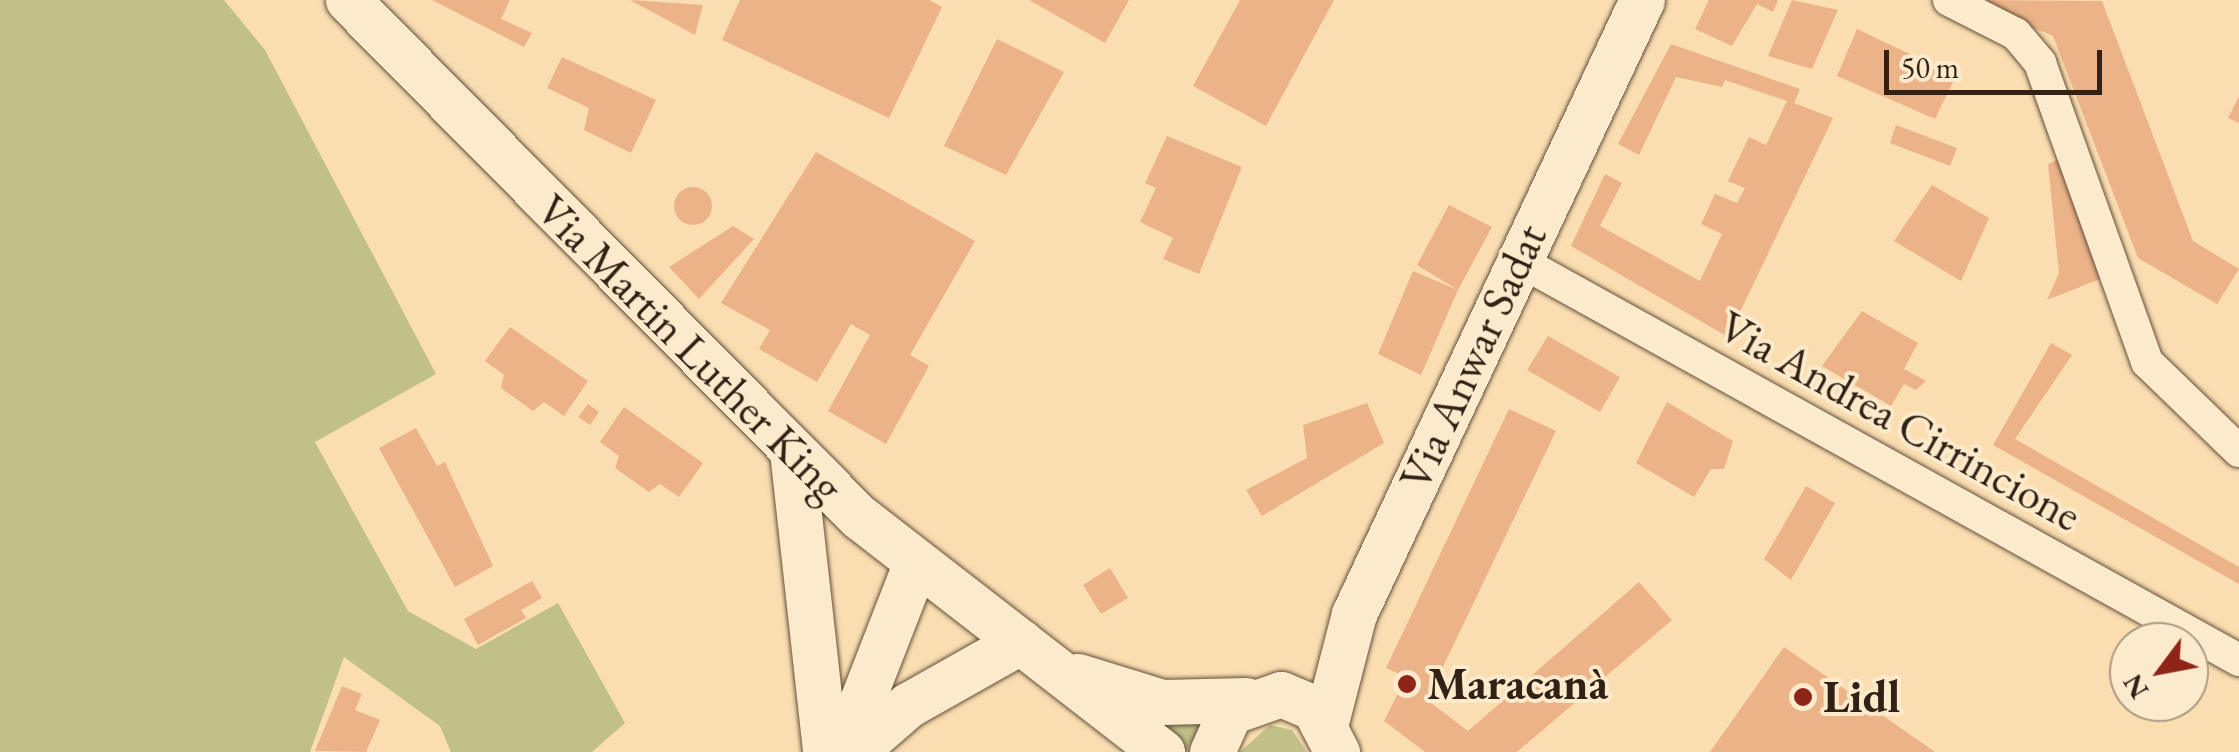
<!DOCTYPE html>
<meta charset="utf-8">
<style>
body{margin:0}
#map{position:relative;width:2239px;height:752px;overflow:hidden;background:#fadeb1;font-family:"EB Garamond",serif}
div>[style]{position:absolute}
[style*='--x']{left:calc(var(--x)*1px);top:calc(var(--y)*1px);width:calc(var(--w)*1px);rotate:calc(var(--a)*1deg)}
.green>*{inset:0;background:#c1c089}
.building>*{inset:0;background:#ecb388}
.round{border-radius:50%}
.roads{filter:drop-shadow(0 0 2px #65503c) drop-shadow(0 0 2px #65503c)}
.street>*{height:32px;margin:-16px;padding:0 16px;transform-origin:16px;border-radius:16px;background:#fceacc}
.secondary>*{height:45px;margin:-22.5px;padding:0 22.5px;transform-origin:22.5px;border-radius:22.5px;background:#fceacc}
.dots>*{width:28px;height:28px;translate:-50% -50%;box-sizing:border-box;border:5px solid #fceacc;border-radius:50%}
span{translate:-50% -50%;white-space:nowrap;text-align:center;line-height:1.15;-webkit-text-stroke:8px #fceacc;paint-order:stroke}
.street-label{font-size:45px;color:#332115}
.poi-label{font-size:45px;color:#332115;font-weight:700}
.left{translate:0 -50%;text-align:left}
.north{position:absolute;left:2109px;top:622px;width:100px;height:100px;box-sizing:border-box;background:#fceacc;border:2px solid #ac9a83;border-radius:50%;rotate:238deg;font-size:28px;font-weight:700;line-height:40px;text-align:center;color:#332115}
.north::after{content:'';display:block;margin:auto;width:35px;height:45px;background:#8f2418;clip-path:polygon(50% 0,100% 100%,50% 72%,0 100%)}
.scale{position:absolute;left:1884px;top:50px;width:218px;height:45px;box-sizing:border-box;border:5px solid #332115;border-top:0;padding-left:12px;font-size:30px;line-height:35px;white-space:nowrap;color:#332115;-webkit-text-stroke:8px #fceacc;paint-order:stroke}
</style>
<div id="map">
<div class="green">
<div style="clip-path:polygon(0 0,224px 0,265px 50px,436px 374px,315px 442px,408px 611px,476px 649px,558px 603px,625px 723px,592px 752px,451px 752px,440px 726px,344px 657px,310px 752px,0 752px)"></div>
<div style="clip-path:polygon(1136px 716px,1203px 724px,1185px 752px)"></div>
<div style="clip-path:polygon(1270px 725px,1292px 730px,1307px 752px,1240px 752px)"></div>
</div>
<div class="building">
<div style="clip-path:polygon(432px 0,510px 0,501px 19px,532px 33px,524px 47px)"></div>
<div style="clip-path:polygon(630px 0,703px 5px,695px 35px)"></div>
<div style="clip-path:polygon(740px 0,929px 0,942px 7px,889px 118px,722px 40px)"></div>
<div style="clip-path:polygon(1029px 0,1129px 0,1105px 43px)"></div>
<div style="clip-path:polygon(1240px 0,1334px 0,1266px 126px,1193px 86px)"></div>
<div style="clip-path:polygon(1709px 0,1778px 0,1773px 12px,1757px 4px,1732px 46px,1695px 29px)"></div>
<div style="clip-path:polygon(1792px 0,1838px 10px,1812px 69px,1768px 56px)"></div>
<div style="clip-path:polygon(1988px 0,2102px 1px,2193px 241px,2239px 269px,2217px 304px,2138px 258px,2053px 36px,1985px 7px)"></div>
<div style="clip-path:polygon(1857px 29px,1956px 76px,1935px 119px,1837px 76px)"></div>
<div style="clip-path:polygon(997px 39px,1064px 72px,1006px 175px,944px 146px)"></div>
<div style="clip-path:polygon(1671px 44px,1800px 89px,1794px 103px,1833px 118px,1728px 337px,1571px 246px,1605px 174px,1622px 183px,1600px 226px,1700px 281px,1722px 234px,1701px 224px,1715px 194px,1737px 203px,1745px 188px,1728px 181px,1749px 137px,1766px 145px,1787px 101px,1725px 80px,1722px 87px,1676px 77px,1639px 155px,1618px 144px)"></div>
<div style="clip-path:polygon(562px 57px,656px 100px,631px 153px,584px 130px,589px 108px,547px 88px)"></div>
<div style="clip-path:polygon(2239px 96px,2239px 123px,2228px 118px)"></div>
<div style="clip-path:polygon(1896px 125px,1957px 148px,1950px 166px,1890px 143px)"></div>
<div style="clip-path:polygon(1167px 136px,1242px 167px,1199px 274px,1163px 259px,1173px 238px,1140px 222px,1156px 188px,1145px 183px)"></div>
<div style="clip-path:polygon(816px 152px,975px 241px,910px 355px,929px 366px,886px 444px,828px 411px,870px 335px,851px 324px,817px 382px,759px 349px,770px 330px,721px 303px)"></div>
<div style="clip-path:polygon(2061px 158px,2105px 277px,2047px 300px,2059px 273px,2048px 164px)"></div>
<div style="clip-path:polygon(1932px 185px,1989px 218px,1961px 281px,1894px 241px)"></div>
<div class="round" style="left:674px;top:187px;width:38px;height:38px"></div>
<div style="clip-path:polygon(1449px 205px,1492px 227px,1458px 290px,1417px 265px)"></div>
<div style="clip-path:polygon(733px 226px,754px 239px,699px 299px,669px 267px)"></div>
<div style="clip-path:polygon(1413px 271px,1458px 290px,1421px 375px,1378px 354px)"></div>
<div style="clip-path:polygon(1862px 311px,1918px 343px,1904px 369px,1926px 381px,1916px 390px,1904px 384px,1891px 406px,1822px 366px)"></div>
<div style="clip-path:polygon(510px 327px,588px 381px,564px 416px,544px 402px,533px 411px,501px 388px,504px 375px,485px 361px)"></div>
<div style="clip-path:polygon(1548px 336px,1620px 377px,1600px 412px,1527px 370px)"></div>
<div style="clip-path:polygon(2051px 343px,2072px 355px,2015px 439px,2239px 567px,2239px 584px,1993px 445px)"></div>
<div style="clip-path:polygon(1667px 402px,1733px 441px,1724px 469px,1711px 469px,1694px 497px,1636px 463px)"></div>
<div style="clip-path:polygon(1367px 403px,1384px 443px,1262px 516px,1246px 490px,1307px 458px,1303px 425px)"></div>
<div style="clip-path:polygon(588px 404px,599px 412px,590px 425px,578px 417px)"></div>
<div style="clip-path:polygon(624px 407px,703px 463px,679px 497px,660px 484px,649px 492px,615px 468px,619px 456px,600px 442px)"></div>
<div style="clip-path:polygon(1509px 409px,1556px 431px,1427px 700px,1468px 731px,1639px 582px,1672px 620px,1517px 752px,1425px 752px,1384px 721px,1406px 677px,1386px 668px)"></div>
<div style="clip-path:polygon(416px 428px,437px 466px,445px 462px,493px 566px,455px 587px,379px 448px)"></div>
<div style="clip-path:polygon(1806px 486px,1835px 503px,1791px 580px,1764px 559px)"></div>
<div style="clip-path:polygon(1110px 568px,1128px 598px,1101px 614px,1083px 585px)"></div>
<div style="clip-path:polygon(532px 581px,542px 598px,521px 610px,526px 618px,478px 645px,464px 619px)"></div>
<div style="clip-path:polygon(1784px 647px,1928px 747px,1935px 752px,1710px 752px)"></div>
<div style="clip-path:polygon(342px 686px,362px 694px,355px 710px,380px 720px,366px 752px,315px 751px)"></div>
</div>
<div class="roads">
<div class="street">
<div style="--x:1949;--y:0;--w:75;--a:26.9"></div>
<div style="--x:2016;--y:34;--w:38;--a:50"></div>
<div style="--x:2040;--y:63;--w:318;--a:70.3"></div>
<div style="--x:2147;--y:362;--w:128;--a:44.1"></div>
<div style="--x:1518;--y:260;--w:825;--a:29.02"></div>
</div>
<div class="secondary">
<div style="--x:348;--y:0;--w:726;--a:45.34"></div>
<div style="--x:858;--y:516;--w:385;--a:37.8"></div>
<div style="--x:792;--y:451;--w:303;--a:83.7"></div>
<div style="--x:1078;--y:676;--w:88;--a:17.2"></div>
<div style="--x:1162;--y:702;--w:84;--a:-1.4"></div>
<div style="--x:1326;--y:722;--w:112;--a:-75.5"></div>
<div style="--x:1354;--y:614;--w:678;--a:-64.87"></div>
<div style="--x:842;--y:752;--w:201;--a:-68.7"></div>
<div style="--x:854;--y:752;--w:72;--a:-41"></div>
<div style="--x:908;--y:705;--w:129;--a:-29.4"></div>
<div style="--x:1212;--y:752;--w:44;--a:-65.8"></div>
<div style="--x:1230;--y:712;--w:54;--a:-19.4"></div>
<div style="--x:1281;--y:694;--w:36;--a:23"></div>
<div style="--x:1314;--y:708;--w:50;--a:62.4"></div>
</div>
</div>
<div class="dots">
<div style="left:1407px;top:684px;background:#8f2418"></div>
<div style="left:1803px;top:697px;background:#8f2418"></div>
</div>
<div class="street-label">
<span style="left:690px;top:348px;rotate:45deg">Via Martin Luther King</span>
<span style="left:1473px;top:357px;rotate:-65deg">Via Anwar Sadat</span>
<span style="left:1900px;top:421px;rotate:29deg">Via Andrea Cirrincione</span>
</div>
<div class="poi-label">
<span class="left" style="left:1427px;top:684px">Maracanà</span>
<span class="left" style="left:1823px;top:697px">Lidl</span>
</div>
<div class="north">N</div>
<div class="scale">50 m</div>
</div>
